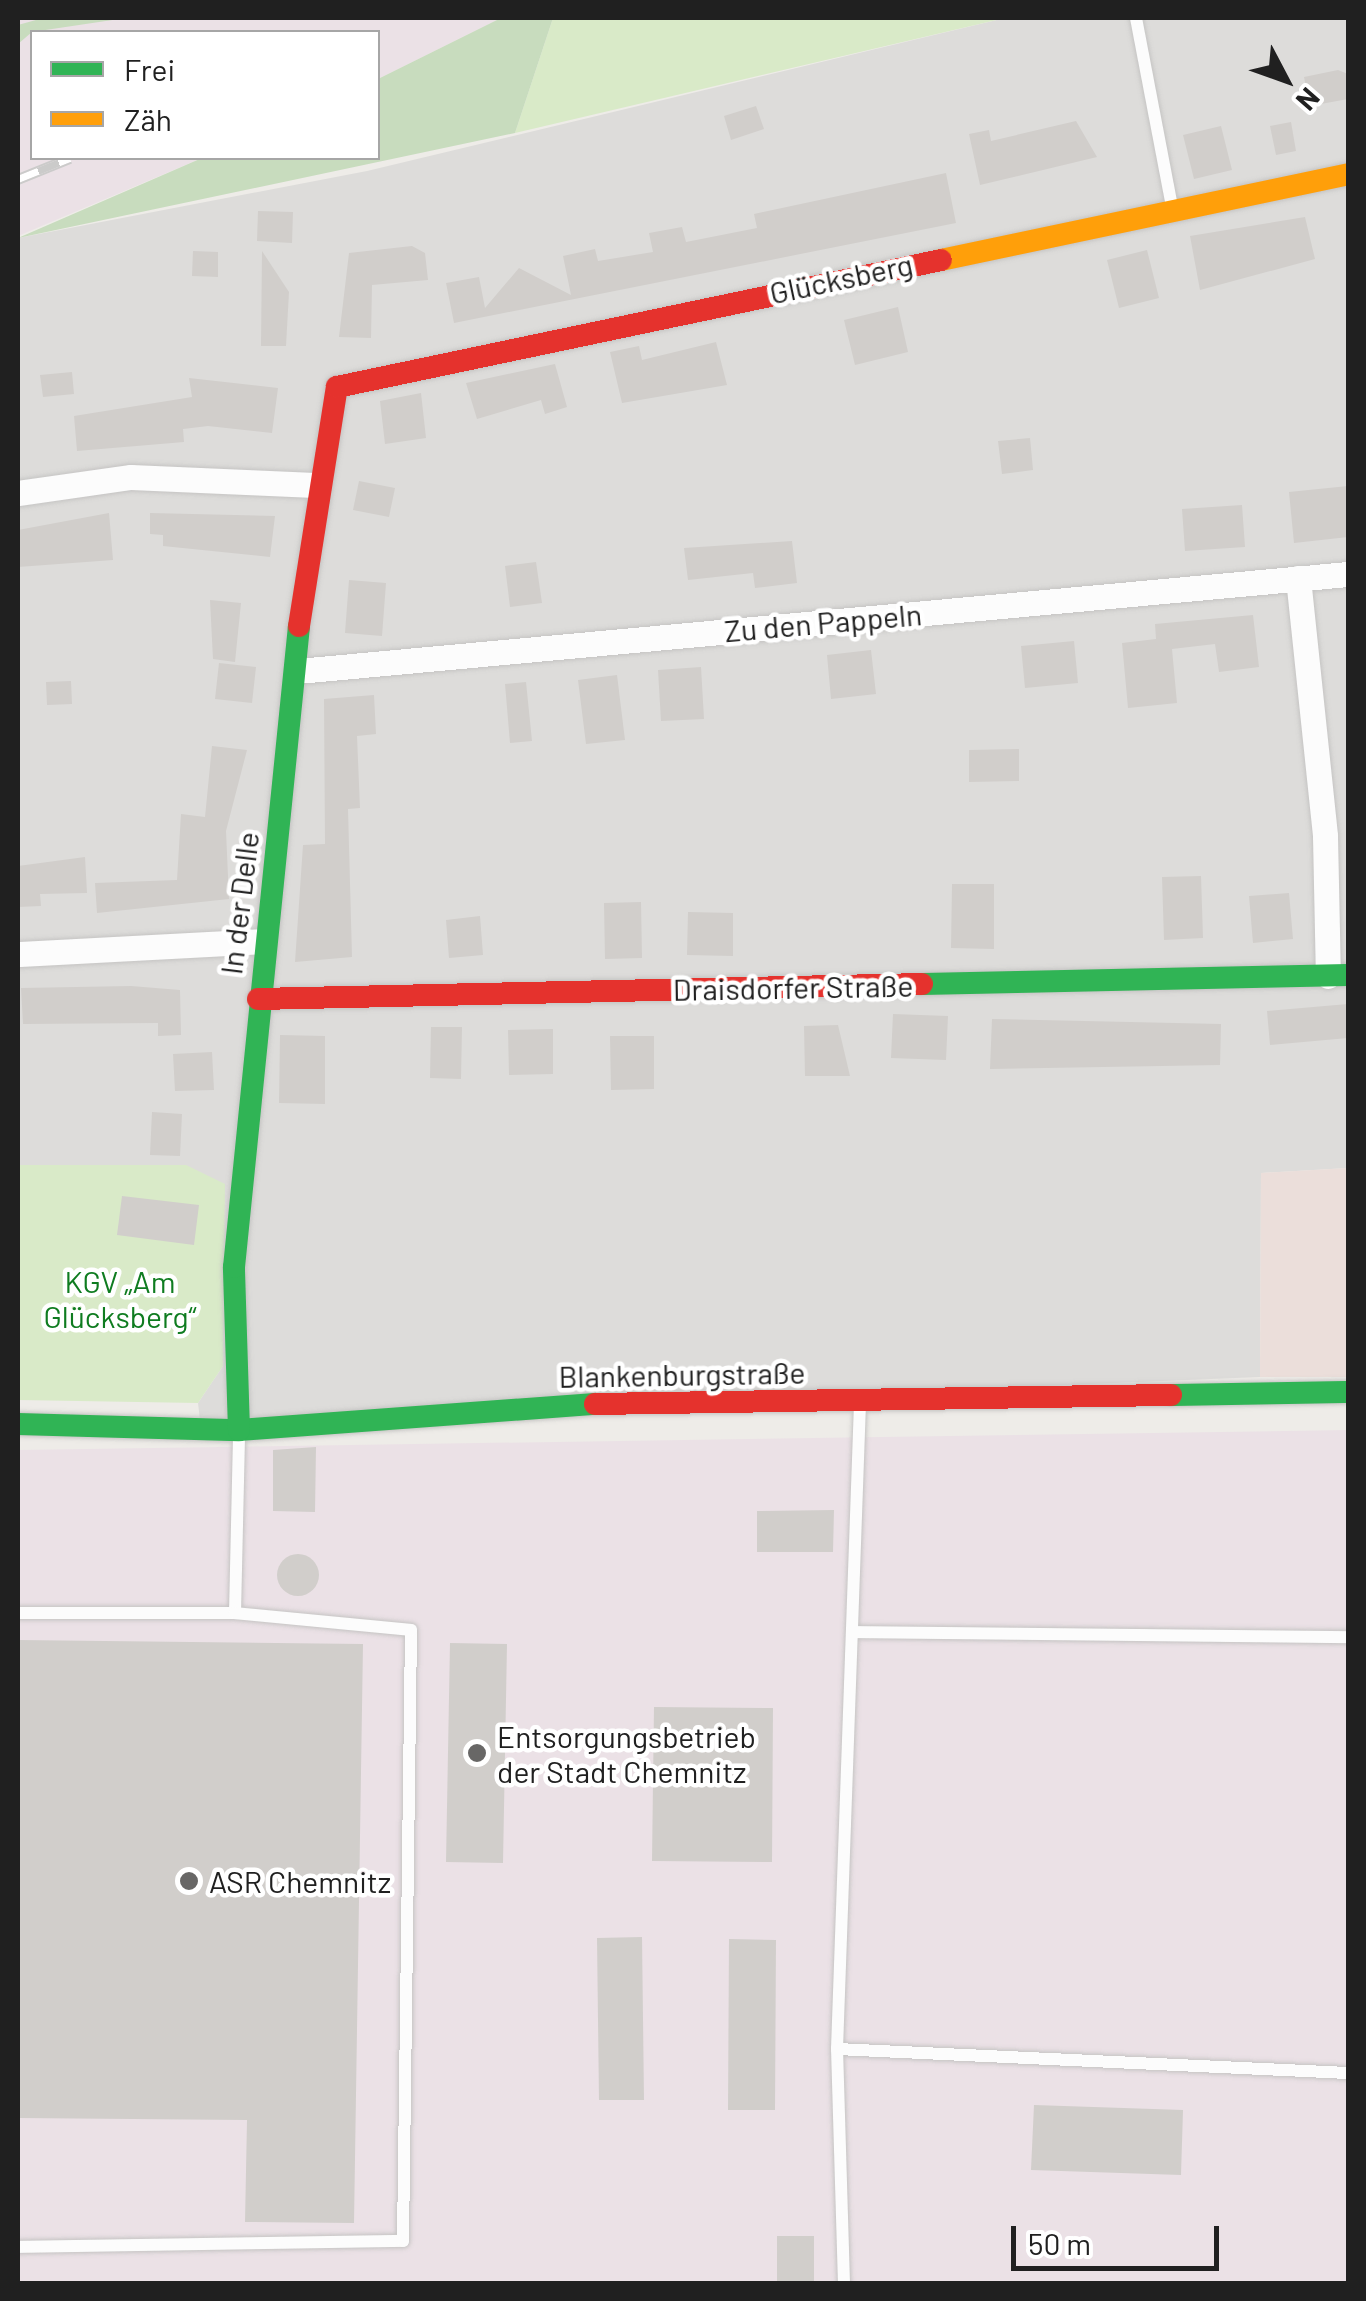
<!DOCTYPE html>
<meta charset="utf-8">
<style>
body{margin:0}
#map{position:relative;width:1366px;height:2301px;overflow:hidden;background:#eeece8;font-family:Barlow,sans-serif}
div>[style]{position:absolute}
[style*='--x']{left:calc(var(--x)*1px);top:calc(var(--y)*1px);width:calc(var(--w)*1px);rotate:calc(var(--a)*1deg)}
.residential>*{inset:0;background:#dddcda}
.commercial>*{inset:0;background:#ebdeda}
.industrial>*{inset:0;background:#ebe1e6}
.grass>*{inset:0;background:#d9eac8}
.forest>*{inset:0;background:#c8dcbe}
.building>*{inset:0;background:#d1cecb}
.round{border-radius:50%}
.roads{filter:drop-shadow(0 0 2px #c5c4c3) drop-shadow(0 0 2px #c5c4c3)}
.lane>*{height:12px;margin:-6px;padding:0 6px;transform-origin:6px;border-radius:6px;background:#fcfcfc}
.street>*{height:25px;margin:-12.5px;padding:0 12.5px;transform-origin:12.5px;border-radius:12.5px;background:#fcfcfc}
.fast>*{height:22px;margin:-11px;padding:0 11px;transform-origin:11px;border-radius:11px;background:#30b455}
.slow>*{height:22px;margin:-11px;padding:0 11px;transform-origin:11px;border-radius:11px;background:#ff9f0a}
.jam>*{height:22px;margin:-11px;padding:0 11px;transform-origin:11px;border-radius:11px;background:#e5322d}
.rail>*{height:11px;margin-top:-5.5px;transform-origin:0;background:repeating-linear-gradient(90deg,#fff 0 22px,#cbcbca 0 44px);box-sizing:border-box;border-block:2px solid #cbcbca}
.dots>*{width:28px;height:28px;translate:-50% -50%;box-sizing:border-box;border:5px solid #fff;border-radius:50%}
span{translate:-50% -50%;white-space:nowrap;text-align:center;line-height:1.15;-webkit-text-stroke:9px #fff;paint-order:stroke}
.street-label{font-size:30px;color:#202020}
.park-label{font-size:30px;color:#0f7c20}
.poi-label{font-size:30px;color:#202020}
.left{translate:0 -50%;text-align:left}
.frame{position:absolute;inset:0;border:20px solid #202020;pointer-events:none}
.legend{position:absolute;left:30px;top:30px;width:350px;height:130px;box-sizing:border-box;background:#fff;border:2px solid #a6a6a6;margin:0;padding:12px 18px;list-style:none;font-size:30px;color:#202020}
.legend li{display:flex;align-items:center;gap:20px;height:50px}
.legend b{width:50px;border:2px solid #a6a6a6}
.north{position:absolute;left:1236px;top:30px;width:100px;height:100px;-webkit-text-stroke:8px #fff;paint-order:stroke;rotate:131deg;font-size:28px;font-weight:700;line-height:40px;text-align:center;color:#202020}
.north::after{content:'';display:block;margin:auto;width:35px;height:45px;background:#202020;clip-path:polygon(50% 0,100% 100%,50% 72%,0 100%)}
.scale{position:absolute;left:1011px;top:2226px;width:208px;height:45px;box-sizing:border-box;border:5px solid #202020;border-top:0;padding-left:12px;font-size:30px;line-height:35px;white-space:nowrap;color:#202020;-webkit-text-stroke:8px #fff;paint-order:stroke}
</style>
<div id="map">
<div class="residential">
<div style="clip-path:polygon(1005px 18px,1348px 18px,1348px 1168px,1261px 1173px,1260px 1377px,200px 1420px,198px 1403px,223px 1366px,186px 1165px,18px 1165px,18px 238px,367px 171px)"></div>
</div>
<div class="commercial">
<div style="clip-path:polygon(1348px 1168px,1348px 1377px,1260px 1377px,1261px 1173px)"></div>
</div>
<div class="industrial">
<div style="clip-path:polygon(18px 18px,501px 18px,378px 79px,378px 32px,32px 32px,32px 158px,202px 158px,18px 236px)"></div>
<div style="clip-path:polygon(1348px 1430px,1348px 2283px,18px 2283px,18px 1450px)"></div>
</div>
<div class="grass">
<div style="clip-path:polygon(553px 18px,1005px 18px,515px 133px)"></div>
<div style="clip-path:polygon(18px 1165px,186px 1165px,225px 1184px,223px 1366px,198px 1403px,18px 1400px)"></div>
</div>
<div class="forest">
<div style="clip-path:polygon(43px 18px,126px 18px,32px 32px,18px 44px,18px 25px)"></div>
<div style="clip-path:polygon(501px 18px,553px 18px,515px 133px,18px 238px,202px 158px,378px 158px,378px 79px)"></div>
</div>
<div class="building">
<div style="clip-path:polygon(1338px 70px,1348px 74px,1348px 99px,1310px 106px,1304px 77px)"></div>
<div style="clip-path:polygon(756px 106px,764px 129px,731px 140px,724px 116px)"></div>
<div style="clip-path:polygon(1076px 121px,1097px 157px,980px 185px,969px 134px,989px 130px,991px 141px)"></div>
<div style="clip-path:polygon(1291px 122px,1296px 151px,1276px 155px,1270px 126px)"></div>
<div style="clip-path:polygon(1221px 126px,1232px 170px,1194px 179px,1183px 135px)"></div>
<div style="clip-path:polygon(946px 173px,956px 223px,454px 323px,446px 283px,479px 277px,485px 308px,519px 268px,571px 295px,563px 256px,595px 249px,598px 261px,653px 252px,649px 233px,682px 227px,686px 242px,757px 228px,754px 214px)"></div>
<div style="clip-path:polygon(258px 211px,293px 212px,292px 243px,257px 241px)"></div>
<div style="clip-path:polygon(1305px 217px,1315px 259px,1200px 290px,1190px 236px)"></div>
<div style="clip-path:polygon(412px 246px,425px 253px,428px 280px,372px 285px,371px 338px,339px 337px,349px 253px)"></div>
<div style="clip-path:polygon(1147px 250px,1159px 298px,1119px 308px,1107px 260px)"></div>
<div style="clip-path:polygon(193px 251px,218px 252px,218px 277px,192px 276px)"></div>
<div style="clip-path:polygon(262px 251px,289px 292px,286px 346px,261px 346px)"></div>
<div style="clip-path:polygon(898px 307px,908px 352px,855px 365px,844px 320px)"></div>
<div style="clip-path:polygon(716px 342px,727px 385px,622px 403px,610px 352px,639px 346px,642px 360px)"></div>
<div style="clip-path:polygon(555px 364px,567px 407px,545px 414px,541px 400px,477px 419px,466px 383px)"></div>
<div style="clip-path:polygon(72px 372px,74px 394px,43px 397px,40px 375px)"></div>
<div style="clip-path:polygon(189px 378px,278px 388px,272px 433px,208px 426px,183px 429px,184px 442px,77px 451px,74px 416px,192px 397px)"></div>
<div style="clip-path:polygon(421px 393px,426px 438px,385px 444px,380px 401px)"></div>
<div style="clip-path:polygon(1030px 438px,1033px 470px,1002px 474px,998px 441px)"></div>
<div style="clip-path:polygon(359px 481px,395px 488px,389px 517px,353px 510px)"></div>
<div style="clip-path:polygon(1348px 486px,1348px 537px,1294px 543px,1289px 492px)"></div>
<div style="clip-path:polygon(1242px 505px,1245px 547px,1185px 551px,1182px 509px)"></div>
<div style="clip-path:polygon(109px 513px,113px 560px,18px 567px,18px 530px)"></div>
<div style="clip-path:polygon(150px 513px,275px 516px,270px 557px,163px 546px,163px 535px,150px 534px)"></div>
<div style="clip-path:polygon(792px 541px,797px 583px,755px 588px,753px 573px,688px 580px,684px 548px)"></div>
<div style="clip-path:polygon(536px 562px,542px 603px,510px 607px,505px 566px)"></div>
<div style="clip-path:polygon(349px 580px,386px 583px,382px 636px,345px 633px)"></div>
<div style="clip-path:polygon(210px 600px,241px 603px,235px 662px,213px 659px)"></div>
<div style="clip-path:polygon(1253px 615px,1259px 667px,1219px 672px,1215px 644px,1172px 649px,1177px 703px,1128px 708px,1122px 643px,1156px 639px,1155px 624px)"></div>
<div style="clip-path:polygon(1074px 641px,1078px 683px,1025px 688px,1021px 646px)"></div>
<div style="clip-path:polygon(871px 650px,876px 694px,831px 699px,827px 655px)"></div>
<div style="clip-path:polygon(219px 663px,256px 667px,252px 703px,215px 699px)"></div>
<div style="clip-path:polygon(701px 667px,704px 719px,661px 721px,658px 670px)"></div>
<div style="clip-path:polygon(617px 675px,625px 740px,586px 744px,578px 680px)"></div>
<div style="clip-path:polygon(71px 681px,72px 704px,47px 705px,46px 682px)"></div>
<div style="clip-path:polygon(526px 682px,532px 741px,510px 743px,505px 684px)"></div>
<div style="clip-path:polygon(374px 695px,376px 734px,357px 736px,360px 808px,348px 809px,352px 957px,295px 962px,303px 845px,325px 844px,324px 699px)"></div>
<div style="clip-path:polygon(212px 746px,247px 750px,226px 831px,229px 899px,97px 913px,95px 883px,177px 880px,181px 814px,205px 817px)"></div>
<div style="clip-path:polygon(1019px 749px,1019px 781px,969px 782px,969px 750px)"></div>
<div style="clip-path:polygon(85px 857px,87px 893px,40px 894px,41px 906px,18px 907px,18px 866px)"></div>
<div style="clip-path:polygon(1201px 876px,1203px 938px,1164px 940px,1162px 877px)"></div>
<div style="clip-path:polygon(952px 884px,994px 884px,994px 949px,951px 948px)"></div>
<div style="clip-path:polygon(1289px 893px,1293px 939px,1253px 943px,1249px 896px)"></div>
<div style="clip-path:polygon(641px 902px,642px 958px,605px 959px,604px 903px)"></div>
<div style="clip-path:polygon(688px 912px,733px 913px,733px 956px,687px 955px)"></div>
<div style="clip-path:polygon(480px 916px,483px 955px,449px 958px,446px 920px)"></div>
<div style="clip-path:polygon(131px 986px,180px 990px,181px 1035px,158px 1036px,158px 1023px,23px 1024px,21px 988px)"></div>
<div style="clip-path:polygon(1348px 1004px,1348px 1038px,1270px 1045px,1267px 1011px)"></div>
<div style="clip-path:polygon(893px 1014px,948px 1016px,946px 1060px,891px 1058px)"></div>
<div style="clip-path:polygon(992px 1019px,1221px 1024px,1220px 1065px,990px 1069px)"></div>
<div style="clip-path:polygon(838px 1025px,850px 1076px,805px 1076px,804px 1026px)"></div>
<div style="clip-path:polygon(431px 1027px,462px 1027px,461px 1079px,430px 1078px)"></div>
<div style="clip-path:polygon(553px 1029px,553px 1074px,509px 1075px,508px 1030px)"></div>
<div style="clip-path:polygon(280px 1035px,325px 1036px,325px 1104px,279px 1103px)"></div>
<div style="clip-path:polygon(610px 1036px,654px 1036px,654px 1089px,611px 1090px)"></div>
<div style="clip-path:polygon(212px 1052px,214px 1090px,175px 1091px,173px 1054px)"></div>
<div style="clip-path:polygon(152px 1112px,182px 1114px,180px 1156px,150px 1155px)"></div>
<div style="clip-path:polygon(122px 1196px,199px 1205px,194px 1245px,117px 1235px)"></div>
<div style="clip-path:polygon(316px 1447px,315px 1512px,273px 1511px,273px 1450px)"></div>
<div style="clip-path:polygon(834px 1510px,833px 1552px,757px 1552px,757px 1511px)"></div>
<div class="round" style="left:277px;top:1554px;width:42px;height:42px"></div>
<div style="clip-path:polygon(18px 1640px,363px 1644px,354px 2223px,245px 2222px,247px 2120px,18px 2118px)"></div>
<div style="clip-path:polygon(450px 1643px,507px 1644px,503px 1863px,446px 1862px)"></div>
<div style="clip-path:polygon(654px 1707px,773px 1708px,772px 1862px,652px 1861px)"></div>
<div style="clip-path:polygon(642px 1937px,644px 2100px,599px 2100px,597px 1938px)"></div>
<div style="clip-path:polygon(729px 1939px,776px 1940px,775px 2110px,728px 2110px)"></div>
<div style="clip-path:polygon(1034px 2105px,1183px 2110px,1181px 2175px,1031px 2170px)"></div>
<div style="clip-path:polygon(777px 2236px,814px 2236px,814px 2284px,777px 2284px)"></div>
</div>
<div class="roads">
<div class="lane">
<div style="--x:1136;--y:18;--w:192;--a:79.2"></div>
<div style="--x:18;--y:1613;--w:217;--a:0"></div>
<div style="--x:235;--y:1613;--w:180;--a:-88.7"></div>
<div style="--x:853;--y:1632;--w:495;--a:0.6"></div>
<div style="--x:837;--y:2049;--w:512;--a:2.69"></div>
<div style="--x:18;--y:2247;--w:385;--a:-0.9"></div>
<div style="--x:403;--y:2241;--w:611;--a:-89.25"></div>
<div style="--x:411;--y:1630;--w:177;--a:-174.5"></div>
<div style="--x:844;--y:2284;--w:235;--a:-91.7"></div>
<div style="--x:837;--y:2049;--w:647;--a:-87.96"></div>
</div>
<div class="street">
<div style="--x:18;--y:493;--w:114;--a:-8.1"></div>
<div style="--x:131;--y:477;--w:184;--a:2.5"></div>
<div style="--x:1298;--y:578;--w:259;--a:84"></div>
<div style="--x:1325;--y:836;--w:140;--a:88.8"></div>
<div style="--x:298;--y:671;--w:1054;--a:-5.28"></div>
<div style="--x:18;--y:954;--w:244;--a:-3"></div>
</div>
<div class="fast">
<div style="--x:922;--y:984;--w:426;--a:-1.2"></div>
<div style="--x:1171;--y:1395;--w:177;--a:-1"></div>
<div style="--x:18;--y:1424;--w:221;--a:1.6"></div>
<div style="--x:239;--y:1430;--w:357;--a:-4.2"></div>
<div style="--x:239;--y:1430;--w:163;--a:-91.8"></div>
<div style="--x:234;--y:1267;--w:644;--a:-84.21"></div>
</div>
<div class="slow">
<div style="--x:941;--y:260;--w:416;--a:-11.9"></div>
</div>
<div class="jam">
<div style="--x:299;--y:626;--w:242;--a:-81"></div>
<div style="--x:337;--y:387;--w:617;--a:-11.87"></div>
<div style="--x:258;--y:999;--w:664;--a:-1.29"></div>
<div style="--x:595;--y:1404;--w:576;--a:-0.9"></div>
</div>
</div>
<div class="rail">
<div style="--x:18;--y:179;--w:56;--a:-22"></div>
</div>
<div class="dots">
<div style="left:477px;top:1753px;background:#686766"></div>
<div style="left:189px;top:1881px;background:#686766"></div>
</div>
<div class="street-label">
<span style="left:841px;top:278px;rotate:-12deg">Glücksberg</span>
<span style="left:823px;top:622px;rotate:-5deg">Zu den Pappeln</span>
<span style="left:239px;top:903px;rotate:-83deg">In der Delle</span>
<span style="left:793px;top:987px;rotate:-1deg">Draisdorfer Straße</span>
<span style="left:682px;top:1374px;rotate:-1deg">Blankenburgstraße</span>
</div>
<div class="park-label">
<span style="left:120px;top:1298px">KGV „Am<br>Glücksberg“</span>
</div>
<div class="poi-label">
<span class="left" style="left:497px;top:1753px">Entsorgungsbetrieb<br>der Stadt Chemnitz</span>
<span class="left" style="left:209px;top:1881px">ASR Chemnitz</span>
</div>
<div class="frame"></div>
<ul class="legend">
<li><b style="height:12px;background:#30b455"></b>Frei</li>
<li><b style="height:12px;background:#ff9f0a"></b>Zäh</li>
</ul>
<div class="north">N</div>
<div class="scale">50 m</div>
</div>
